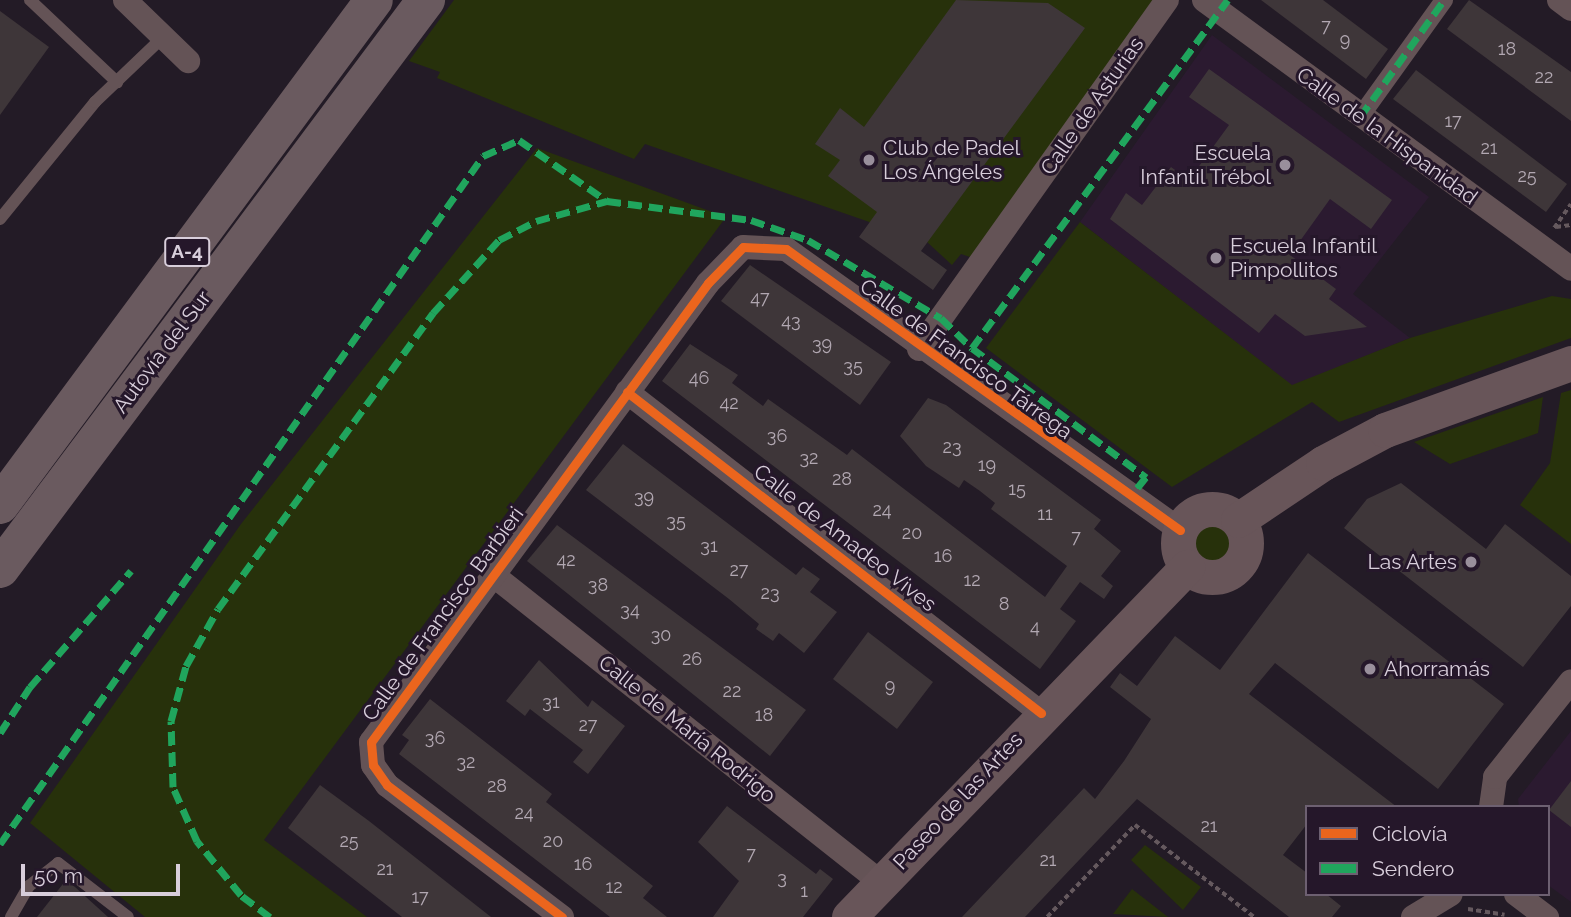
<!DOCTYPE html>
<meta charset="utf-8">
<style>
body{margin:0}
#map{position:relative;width:1571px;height:917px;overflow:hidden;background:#231b26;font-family:Raleway,sans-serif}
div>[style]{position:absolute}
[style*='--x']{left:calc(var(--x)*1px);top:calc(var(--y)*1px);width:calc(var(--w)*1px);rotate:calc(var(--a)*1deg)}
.built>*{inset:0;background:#2b1a30}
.green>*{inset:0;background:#27310b}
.round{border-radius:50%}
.building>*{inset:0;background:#3e3639}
.path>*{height:3.5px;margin-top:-1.75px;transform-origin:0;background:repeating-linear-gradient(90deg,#65595e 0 5px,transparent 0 8.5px)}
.service>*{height:12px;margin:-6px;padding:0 6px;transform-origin:6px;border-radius:6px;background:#645356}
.pedestrian>*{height:18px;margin:-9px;padding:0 9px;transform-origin:9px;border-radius:9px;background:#645356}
.minor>*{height:24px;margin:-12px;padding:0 12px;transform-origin:12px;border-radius:12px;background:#645356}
.secondary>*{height:35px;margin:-17.5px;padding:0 17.5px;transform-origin:17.5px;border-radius:17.5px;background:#685559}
.secondary>.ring{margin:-17.5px;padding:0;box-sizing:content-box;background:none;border:35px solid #685559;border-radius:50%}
.motorway>*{height:38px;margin:-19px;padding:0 19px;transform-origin:19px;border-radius:19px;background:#6a5a5f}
.quiet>*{height:7px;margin-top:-3.5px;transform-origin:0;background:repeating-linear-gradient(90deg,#20a55d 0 14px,transparent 0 21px)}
.cycleway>*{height:9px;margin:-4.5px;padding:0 4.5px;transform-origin:4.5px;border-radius:4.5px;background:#eb651d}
.dots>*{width:19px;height:19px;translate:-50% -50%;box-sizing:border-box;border:4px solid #25172a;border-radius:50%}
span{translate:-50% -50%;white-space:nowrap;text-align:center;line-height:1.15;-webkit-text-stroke:6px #25172a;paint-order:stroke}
.number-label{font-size:18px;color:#b2a8b2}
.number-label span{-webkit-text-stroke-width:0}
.shield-label span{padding:2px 5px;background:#25172a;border:2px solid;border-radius:5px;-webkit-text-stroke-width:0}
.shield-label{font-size:19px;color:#d8cedb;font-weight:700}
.street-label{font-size:21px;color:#d8cedb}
.poi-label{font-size:21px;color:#d8cedb}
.left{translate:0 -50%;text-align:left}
.right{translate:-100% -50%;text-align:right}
.legend{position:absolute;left:1305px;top:805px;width:245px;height:91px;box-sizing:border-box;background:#25172a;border:2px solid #6d6071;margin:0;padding:9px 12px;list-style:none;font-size:21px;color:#d8cedb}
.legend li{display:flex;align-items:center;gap:14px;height:35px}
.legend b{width:35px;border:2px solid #6d6071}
.scale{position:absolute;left:21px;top:864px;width:159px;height:32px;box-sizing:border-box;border:4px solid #d8cedb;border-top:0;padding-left:9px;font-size:21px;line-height:24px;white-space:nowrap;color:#d8cedb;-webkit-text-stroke:5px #25172a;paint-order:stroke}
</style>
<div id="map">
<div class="built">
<div style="clip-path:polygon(1212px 35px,1429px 197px,1353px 294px,1410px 338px,1292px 386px,1080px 222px)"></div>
<div style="clip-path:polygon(1571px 731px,1571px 902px,1548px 885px,1548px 807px,1519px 807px,1518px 799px)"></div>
</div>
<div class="green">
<div style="clip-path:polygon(454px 0,1160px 0,976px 259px,961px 254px,952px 265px,927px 242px,645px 144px,634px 159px,437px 78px,440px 72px,409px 61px)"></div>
<div style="clip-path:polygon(537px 148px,726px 217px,264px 840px,367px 917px,145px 917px,30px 823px,241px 524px)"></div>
<div style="clip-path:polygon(1080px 222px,1292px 385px,1410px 338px,1552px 296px,1571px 299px,1571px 338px,1339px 422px,1312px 402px,1172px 487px,986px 348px)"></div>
<div style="clip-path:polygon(1571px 390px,1571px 544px,1520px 505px,1550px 463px,1561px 393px)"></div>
<div style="clip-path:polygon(1543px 397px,1538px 433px,1450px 464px,1414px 442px)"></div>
<div class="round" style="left:1192px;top:522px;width:40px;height:40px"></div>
<div style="clip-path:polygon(1145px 845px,1201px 887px,1183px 910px,1131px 860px)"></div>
<div style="clip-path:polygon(1132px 889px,1168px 917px,1113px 914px)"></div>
</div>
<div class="building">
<div style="clip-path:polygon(956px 0,1048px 3px,1085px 28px,921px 251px,947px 270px,933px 290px,859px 237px,877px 212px,828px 176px,840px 160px,815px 144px,840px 108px,864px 127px)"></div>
<div style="clip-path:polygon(1261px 0,1323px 0,1388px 49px,1366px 79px)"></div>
<div style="clip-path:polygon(1469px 0,1571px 72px,1571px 121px,1447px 29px)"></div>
<div style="clip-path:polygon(0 11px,49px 47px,0 115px)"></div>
<div style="clip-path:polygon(1209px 69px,1392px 200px,1371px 229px,1330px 199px,1290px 255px,1336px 289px,1329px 299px,1367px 327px,1305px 336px,1275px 314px,1259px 333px,1110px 219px,1126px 193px,1142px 205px,1171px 167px,1189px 180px,1229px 125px,1189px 97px)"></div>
<div style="clip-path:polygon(1416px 70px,1567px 184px,1546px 212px,1393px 99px)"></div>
<div style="clip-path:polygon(750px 265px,891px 362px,860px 405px,721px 301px)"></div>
<div style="clip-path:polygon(690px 344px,738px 375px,732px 383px,763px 406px,768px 399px,847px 455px,852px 449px,1045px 597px,1067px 566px,991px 509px,995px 503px,980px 491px,964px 480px,959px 488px,926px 466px,900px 436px,928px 398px,946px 405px,1101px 520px,1094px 529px,1121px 551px,1101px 576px,1113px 586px,1104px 599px,1080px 582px,1060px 609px,1076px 621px,1040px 669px,662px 381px)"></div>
<div style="clip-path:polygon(623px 444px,796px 575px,803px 567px,820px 579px,810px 592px,837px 612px,804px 653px,779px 633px,773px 641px,756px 629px,759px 624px,729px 599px,586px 490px)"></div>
<div style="clip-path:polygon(1401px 483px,1486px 549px,1505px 524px,1571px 576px,1571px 606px,1523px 667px,1344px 528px,1367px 499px)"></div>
<div style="clip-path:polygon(557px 525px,806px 710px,770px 756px,527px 561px)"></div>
<div style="clip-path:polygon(1308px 553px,1504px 704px,1438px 789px,1275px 663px,1249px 694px,1397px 807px,1307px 807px,1307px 824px,1283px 855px,1307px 873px,1307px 894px,1326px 894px,1341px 906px,1332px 917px,1289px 917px,1137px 799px,1025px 917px,962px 917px,1084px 788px,1095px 799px,1124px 761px,1151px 719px,1110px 687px,1120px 673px,1137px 686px,1175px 636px,1220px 670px)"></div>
<div style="clip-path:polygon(868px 632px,933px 682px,897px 729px,833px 679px)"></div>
<div style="clip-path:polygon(539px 660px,588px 707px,592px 700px,625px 726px,588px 774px,573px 762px,583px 750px,530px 709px,525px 716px,506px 701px)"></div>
<div style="clip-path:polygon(430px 699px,552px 794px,546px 802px,653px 886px,643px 898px,667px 917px,610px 917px,399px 754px,409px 740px,402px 735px)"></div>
<div style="clip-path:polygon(1571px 781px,1571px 827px,1549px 810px)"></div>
<div style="clip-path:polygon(320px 785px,369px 821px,491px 917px,402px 917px,288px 828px)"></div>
<div style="clip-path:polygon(727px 806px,816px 874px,820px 869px,833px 879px,803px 917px,713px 917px,739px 881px,698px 842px)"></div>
<div style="clip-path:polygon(66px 880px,75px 887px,108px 917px,37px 917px)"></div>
</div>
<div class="path">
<div style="--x:1556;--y:227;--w:15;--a:-8"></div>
<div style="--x:1554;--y:228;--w:29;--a:-55"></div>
<div style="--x:1468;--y:909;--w:37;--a:9"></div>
<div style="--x:1047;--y:917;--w:127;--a:-46.3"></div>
<div style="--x:1135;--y:825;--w:150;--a:37.7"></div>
</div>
<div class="service">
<div style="--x:30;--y:0;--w:120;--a:43.3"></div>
<div style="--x:0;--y:219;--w:151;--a:-50.9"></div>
<div style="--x:95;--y:102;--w:94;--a:-43.7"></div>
<div style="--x:11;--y:917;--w:36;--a:-60"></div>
<div style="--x:29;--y:886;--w:37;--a:-38"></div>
<div style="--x:58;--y:863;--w:88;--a:37.6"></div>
</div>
<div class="pedestrian">
<div style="--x:1360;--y:117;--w:144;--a:-54.3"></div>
</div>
<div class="minor">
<div style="--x:125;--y:0;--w:88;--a:44.1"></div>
<div style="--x:1204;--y:0;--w:455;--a:36.2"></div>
<div style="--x:1559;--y:0;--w:15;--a:37"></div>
<div style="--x:919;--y:349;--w:428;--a:-54.6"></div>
<div style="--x:627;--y:392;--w:524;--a:37.79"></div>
<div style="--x:493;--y:575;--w:495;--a:38.4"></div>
<div style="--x:1491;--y:807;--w:30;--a:-82"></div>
<div style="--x:1495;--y:777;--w:122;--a:-51.6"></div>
<div style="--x:1516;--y:894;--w:39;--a:37"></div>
<div style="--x:562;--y:917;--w:219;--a:-143"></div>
<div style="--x:387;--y:785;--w:24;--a:-125"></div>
<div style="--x:373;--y:765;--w:23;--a:-95"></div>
<div style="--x:371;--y:742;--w:569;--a:-53.71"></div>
<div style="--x:708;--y:283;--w:50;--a:-45.8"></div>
<div style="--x:743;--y:247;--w:43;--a:2.7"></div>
<div style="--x:786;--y:249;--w:484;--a:35.5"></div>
<div style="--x:1413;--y:917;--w:44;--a:-31.2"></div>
</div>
<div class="secondary">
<div class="ring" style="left:1178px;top:509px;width:33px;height:33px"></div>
<div style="--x:1238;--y:520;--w:102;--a:-33.8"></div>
<div style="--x:1323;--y:463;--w:70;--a:-28"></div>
<div style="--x:1385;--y:430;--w:198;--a:-19.8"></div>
<div style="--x:849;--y:917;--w:487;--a:-46"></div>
</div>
<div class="motorway">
<div style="--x:0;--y:505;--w:628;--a:-53.48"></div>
<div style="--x:0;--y:569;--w:711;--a:-53.18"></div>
</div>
<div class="quiet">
<div style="--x:1360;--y:117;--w:144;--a:-54.3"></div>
<div style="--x:972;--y:348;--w:217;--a:36.6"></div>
<div style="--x:1146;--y:477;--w:26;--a:129"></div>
<div style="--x:0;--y:733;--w:55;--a:-56.9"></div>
<div style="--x:30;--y:687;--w:154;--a:-49"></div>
<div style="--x:0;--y:844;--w:841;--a:-54.93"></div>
<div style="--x:483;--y:156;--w:39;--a:-24"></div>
<div style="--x:519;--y:140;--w:107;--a:34.7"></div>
<div style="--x:270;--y:917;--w:36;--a:-143"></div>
<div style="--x:241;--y:895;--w:70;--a:-129.2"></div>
<div style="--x:197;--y:841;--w:59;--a:-114"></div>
<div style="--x:173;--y:787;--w:66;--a:-91.7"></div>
<div style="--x:171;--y:721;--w:57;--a:-74.7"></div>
<div style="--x:186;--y:666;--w:65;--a:-60.7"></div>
<div style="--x:218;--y:609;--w:366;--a:-54"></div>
<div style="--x:433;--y:313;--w:98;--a:-47.9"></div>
<div style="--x:499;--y:240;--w:42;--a:-27.2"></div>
<div style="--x:536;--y:221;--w:74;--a:-15.7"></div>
<div style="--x:607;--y:201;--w:145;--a:7.5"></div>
<div style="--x:751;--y:220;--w:60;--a:19.3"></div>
<div style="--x:808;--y:240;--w:154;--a:30.4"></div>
<div style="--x:941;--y:318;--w:43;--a:44.1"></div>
<div style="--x:972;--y:348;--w:432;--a:-53.7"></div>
</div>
<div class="cycleway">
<div style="--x:627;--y:392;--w:524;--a:37.79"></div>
<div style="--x:562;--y:917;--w:219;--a:-143"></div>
<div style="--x:387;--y:785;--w:24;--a:-125"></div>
<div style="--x:373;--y:765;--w:23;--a:-95"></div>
<div style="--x:371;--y:742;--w:569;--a:-53.71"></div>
<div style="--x:708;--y:283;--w:50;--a:-45.8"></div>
<div style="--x:743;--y:247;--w:43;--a:2.7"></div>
<div style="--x:786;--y:249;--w:484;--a:35.5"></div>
</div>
<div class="dots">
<div style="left:869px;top:160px;background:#998f9c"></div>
<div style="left:1285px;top:165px;background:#998f9c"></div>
<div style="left:1216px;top:258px;background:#998f9c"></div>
<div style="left:1471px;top:562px;background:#998f9c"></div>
<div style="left:1370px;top:669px;background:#998f9c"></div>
</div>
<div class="number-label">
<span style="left:1326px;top:26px">7</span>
<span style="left:1345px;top:40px">9</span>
<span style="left:1507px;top:49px">18</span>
<span style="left:1544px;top:77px">22</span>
<span style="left:1453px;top:121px">17</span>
<span style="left:1489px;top:148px">21</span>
<span style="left:1527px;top:176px">25</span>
<span style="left:760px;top:298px">47</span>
<span style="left:791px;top:321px">43</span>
<span style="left:822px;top:344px">39</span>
<span style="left:853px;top:366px">35</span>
<span style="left:699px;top:378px">46</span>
<span style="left:729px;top:403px">42</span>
<span style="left:777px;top:436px">36</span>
<span style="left:952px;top:447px">23</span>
<span style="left:809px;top:458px">32</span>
<span style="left:987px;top:465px">19</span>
<span style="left:842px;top:479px">28</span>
<span style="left:1017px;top:489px">15</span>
<span style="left:644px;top:497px">39</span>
<span style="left:882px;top:510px">24</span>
<span style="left:1045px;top:514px">11</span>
<span style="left:676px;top:521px">35</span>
<span style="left:912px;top:533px">20</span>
<span style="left:1076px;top:537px">7</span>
<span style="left:709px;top:546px">31</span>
<span style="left:943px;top:556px">16</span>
<span style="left:566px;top:560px">42</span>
<span style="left:739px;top:570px">27</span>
<span style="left:972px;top:580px">12</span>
<span style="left:598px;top:585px">38</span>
<span style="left:770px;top:593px">23</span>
<span style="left:1004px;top:604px">8</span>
<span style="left:630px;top:610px">34</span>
<span style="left:1035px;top:627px">4</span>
<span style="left:661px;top:635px">30</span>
<span style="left:692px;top:659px">26</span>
<span style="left:890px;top:686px">9</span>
<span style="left:732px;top:691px">22</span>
<span style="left:551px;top:702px">31</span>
<span style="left:764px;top:715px">18</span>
<span style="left:588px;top:725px">27</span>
<span style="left:435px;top:738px">36</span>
<span style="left:466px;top:762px">32</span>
<span style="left:497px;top:786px">28</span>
<span style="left:524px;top:813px">24</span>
<span style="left:1209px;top:826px">21</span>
<span style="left:349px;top:841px">25</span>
<span style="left:553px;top:841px">20</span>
<span style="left:751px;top:854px">7</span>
<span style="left:1048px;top:860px">21</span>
<span style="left:583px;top:864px">16</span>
<span style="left:385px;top:869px">21</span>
<span style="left:782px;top:878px">3</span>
<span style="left:614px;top:887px">12</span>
<span style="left:804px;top:891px">1</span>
<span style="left:420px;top:897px">17</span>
</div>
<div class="shield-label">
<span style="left:187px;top:252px">A-4</span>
</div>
<div class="street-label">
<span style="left:1092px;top:106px;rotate:-55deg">Calle de Asturias</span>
<span style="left:1387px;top:136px;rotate:36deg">Calle de la Hispanidad</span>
<span style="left:162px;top:352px;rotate:-53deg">Autovía del Sur</span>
<span style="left:966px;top:359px;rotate:36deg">Calle de Francisco Tárrega</span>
<span style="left:845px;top:538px;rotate:38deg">Calle de Amadeo Vives</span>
<span style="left:443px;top:614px;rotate:-54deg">Calle de Francisco Barbieri</span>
<span style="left:687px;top:729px;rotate:39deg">Calle de María Rodrigo</span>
<span style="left:958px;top:801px;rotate:-47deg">Paseo de las Artes</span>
</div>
<div class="poi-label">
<span class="left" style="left:883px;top:160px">Club de Padel<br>Los Ángeles</span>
<span class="right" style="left:1271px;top:165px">Escuela<br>Infantil Trébol</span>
<span class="left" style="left:1230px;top:258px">Escuela Infantil<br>Pimpollitos</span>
<span class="right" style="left:1457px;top:562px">Las Artes</span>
<span class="left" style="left:1384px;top:669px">Ahorramás</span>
</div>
<ul class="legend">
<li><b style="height:9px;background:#eb651d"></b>Ciclovía</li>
<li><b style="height:9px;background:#20a55d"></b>Sendero</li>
</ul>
<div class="scale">50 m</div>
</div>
